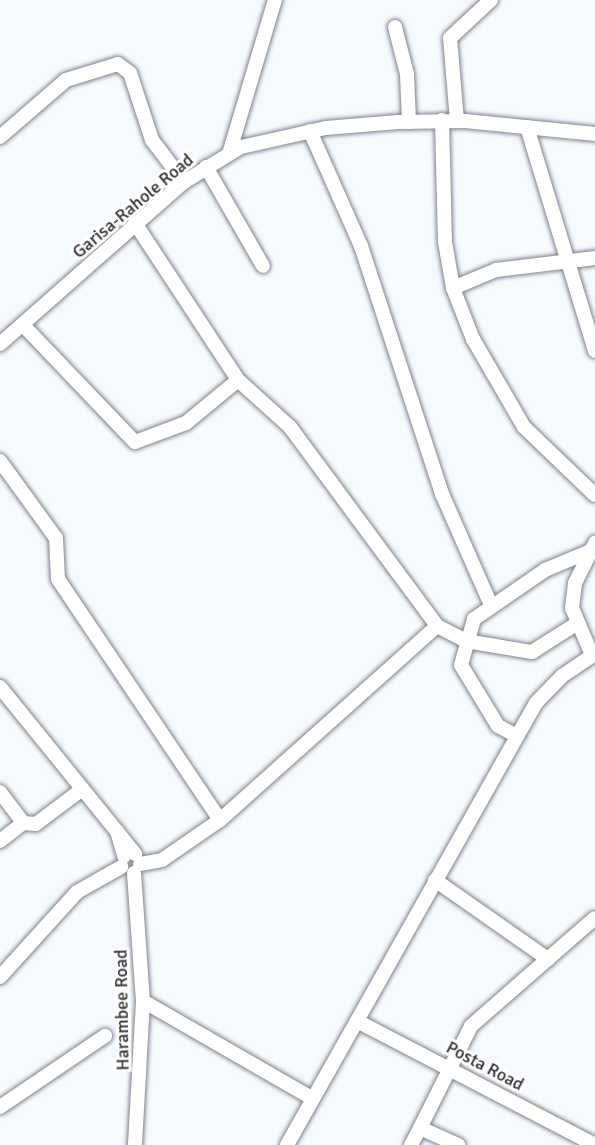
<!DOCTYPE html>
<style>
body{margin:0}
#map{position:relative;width:595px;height:1145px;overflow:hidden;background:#f6f9fe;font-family:Signika,sans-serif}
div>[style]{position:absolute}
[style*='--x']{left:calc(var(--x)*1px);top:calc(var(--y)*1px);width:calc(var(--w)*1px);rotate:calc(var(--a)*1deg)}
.roads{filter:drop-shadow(0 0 2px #808389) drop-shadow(0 0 2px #808389)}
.minor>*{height:14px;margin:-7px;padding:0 7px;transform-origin:7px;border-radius:7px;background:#fff}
span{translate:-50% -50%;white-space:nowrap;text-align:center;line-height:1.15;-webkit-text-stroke:6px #fff;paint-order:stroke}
.street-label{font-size:18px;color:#2f3033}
</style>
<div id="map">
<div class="roads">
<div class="minor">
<div style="--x:395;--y:27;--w:49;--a:75.7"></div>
<div style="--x:407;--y:74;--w:48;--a:87.6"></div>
<div style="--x:442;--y:120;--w:122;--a:88.6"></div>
<div style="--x:445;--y:242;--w:47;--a:80.1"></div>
<div style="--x:453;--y:288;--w:55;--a:68.6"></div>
<div style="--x:473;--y:339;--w:102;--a:59.9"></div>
<div style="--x:524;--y:427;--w:98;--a:43.8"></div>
<div style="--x:457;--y:121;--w:83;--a:-94.8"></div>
<div style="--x:450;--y:38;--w:56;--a:-42.8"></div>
<div style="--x:527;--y:127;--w:234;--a:73.1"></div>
<div style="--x:310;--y:131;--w:126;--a:66.1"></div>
<div style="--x:361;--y:246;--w:261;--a:71.9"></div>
<div style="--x:442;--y:494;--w:119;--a:66.2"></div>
<div style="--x:0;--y:137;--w:87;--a:-40.8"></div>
<div style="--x:66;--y:80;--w:54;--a:-17.1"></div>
<div style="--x:118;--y:64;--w:15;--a:37"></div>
<div style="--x:130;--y:73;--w:71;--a:71.8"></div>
<div style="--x:152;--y:140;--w:53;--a:52.7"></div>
<div style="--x:229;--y:154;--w:161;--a:-73.4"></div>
<div style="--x:206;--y:167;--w:114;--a:60.1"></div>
<div style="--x:135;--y:223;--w:188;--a:56.7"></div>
<div style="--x:238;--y:380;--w:70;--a:42.1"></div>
<div style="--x:290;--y:427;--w:247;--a:53.5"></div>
<div style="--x:437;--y:626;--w:33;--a:27"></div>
<div style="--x:466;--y:641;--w:67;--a:9.5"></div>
<div style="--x:532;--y:652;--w:52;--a:-32.5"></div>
<div style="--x:453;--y:288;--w:47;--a:-22.7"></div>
<div style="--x:496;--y:270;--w:100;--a:-6.9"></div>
<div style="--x:23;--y:325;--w:162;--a:46.3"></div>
<div style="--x:135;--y:442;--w:54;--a:-20.4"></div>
<div style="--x:186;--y:423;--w:67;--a:-39.6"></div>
<div style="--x:0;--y:344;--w:245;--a:-41.4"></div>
<div style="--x:184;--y:182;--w:67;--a:-31.6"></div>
<div style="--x:241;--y:147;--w:87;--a:-12.6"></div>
<div style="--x:326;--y:128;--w:72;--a:-4.8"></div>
<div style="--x:398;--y:122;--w:67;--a:-0.9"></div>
<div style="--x:465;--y:121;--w:131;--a:5.7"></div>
<div style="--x:0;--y:461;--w:95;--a:54"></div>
<div style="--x:56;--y:538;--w:41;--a:87.2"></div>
<div style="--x:58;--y:579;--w:290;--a:56.1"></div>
<div style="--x:592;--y:655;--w:51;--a:-113.1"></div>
<div style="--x:572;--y:608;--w:25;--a:-83"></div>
<div style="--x:575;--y:583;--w:45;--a:-63.4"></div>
<div style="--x:0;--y:687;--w:215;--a:51"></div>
<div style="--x:517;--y:736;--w:21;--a:-152"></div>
<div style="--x:498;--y:726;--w:71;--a:-121.2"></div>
<div style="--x:461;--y:665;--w:48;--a:-74.2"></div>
<div style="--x:474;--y:619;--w:86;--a:-34.6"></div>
<div style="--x:545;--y:570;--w:47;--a:-22.7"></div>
<div style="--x:0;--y:792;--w:39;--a:53"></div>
<div style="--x:117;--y:831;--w:26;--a:74"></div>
<div style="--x:0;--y:841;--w:29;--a:-38"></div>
<div style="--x:23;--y:823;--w:13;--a:4"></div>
<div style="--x:36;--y:824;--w:56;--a:-37.1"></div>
<div style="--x:140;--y:864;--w:22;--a:-10"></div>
<div style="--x:162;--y:860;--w:70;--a:-34.6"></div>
<div style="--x:220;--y:820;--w:291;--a:-41.8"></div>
<div style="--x:134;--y:873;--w:128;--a:86"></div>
<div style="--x:143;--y:1001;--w:144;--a:93.2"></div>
<div style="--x:435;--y:880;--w:138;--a:35"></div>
<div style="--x:0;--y:977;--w:115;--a:-47.8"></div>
<div style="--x:77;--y:892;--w:51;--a:-29.6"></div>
<div style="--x:143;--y:1001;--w:195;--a:29.9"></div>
<div style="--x:357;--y:1021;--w:268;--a:27.5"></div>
<div style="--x:0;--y:1107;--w:127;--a:-34.1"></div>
<div style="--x:420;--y:1128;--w:114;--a:-63.4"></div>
<div style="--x:471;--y:1026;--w:164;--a:-41.1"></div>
<div style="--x:287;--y:1145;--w:507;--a:-60.61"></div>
<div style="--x:536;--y:703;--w:37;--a:-46"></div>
<div style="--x:562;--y:676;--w:40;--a:-34"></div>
<div style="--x:411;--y:1145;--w:19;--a:-62"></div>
<div style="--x:420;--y:1128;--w:42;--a:24.1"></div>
</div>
</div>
<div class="street-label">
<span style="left:133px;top:206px;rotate:-40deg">Garisa-Rahole Road</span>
<span style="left:122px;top:1010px;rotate:-91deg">Harambee Road</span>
<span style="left:485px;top:1066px;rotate:28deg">Posta Road</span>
</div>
</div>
